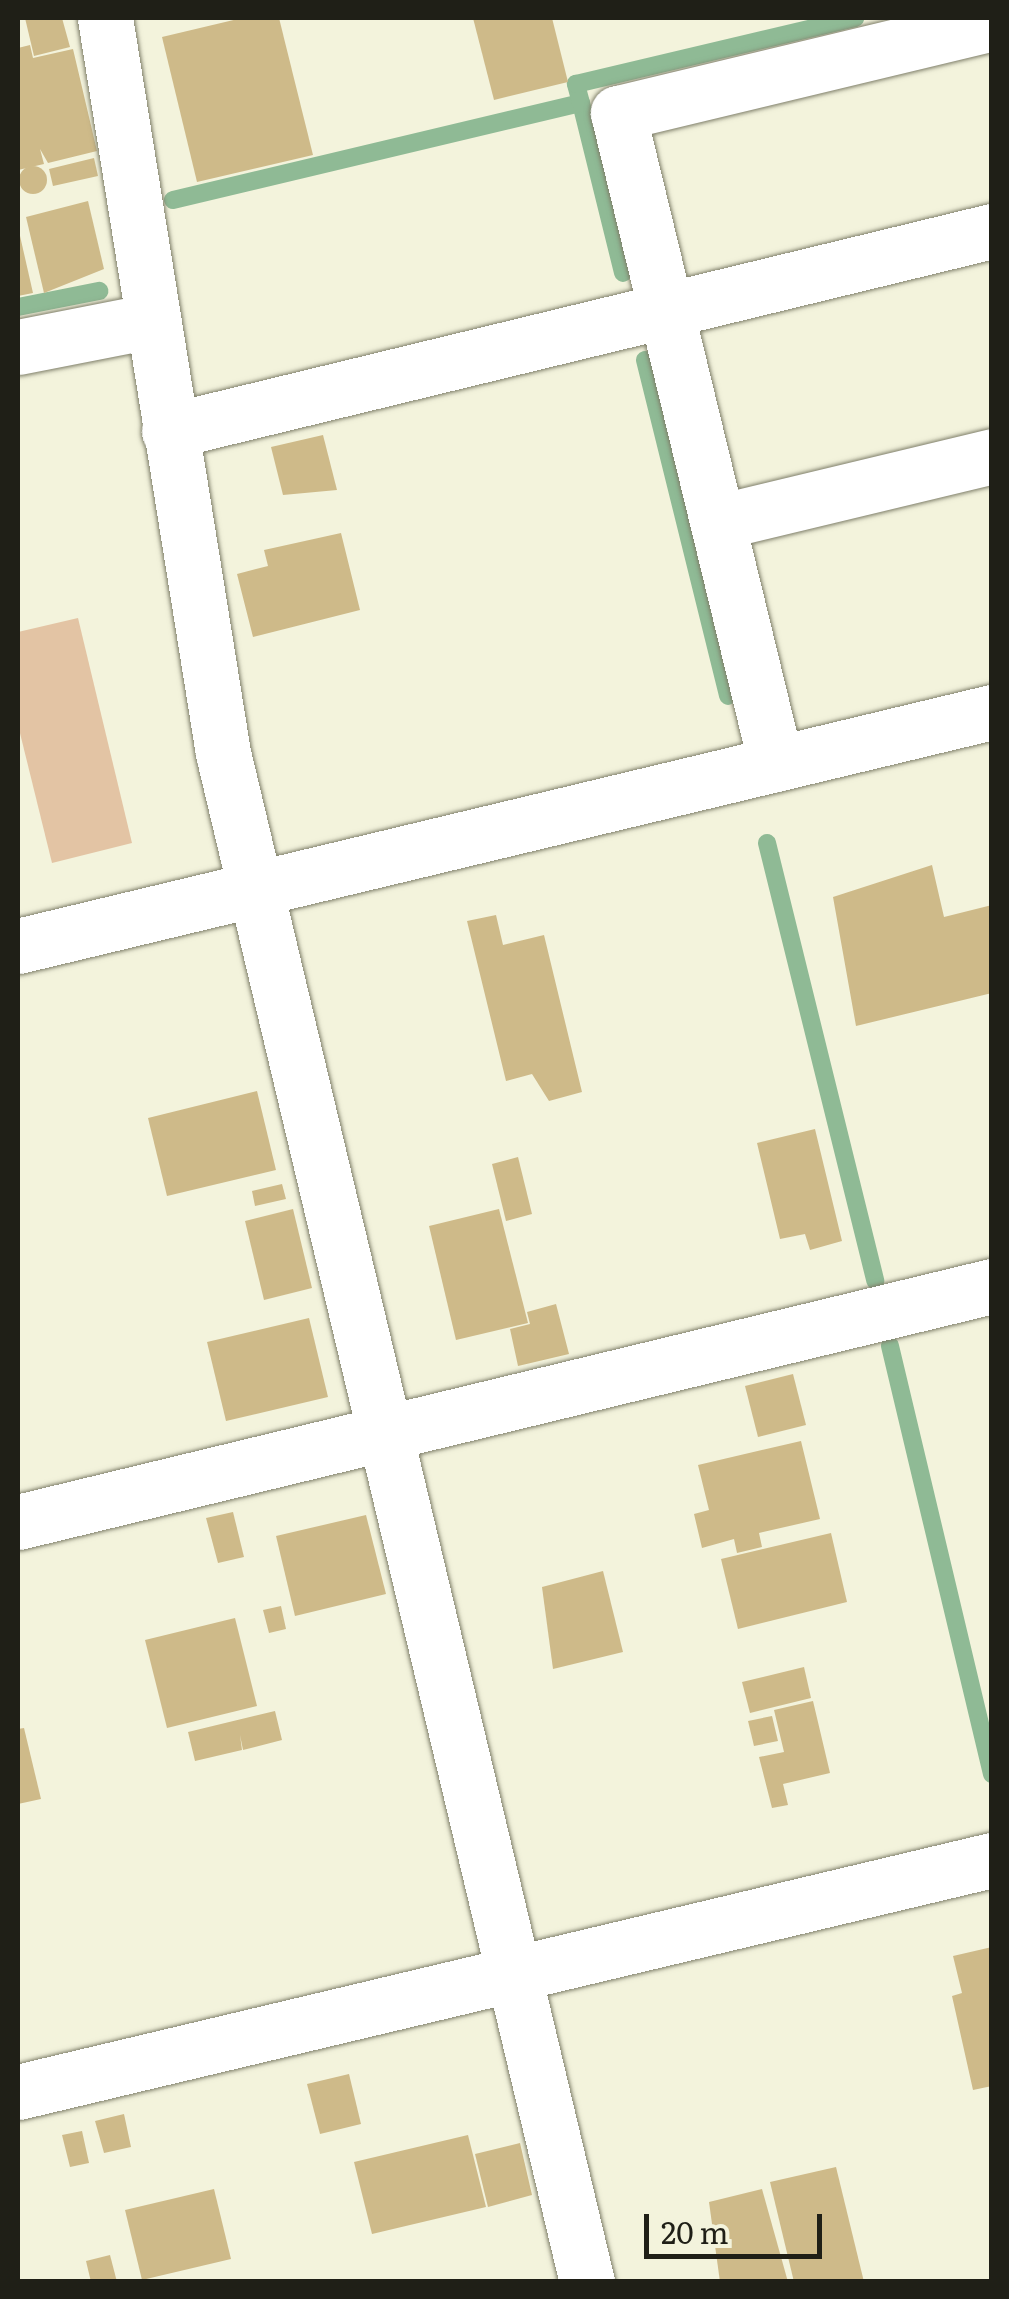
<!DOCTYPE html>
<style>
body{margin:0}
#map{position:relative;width:1009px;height:2299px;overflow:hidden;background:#f3f3dc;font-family:Literata,serif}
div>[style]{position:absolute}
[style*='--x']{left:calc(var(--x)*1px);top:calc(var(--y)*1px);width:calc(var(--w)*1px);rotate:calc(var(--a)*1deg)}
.green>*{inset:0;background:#e3c4a4}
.stream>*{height:18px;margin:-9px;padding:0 9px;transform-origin:9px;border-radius:9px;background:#8fba95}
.building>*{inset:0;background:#ceba89}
.round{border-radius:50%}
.roads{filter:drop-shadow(0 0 2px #7f7f6a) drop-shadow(0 0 2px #7f7f6a)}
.minor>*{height:55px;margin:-27.5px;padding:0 27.5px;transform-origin:27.5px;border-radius:27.5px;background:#fff}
span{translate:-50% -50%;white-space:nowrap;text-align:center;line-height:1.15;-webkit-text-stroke:9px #f3f3dc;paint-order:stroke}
.frame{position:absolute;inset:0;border:20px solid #1f1f17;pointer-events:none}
.scale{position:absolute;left:644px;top:2214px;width:178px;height:45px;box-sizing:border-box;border:5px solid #1f1f17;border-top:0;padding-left:12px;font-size:30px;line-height:35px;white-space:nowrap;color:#1f1f17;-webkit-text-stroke:8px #f3f3dc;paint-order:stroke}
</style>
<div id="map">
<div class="green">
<div style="clip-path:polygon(78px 618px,132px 843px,52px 863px,18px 725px,18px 632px)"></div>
</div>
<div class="stream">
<div style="--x:581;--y:103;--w:175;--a:76.1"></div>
<div style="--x:173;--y:200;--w:419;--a:-13.4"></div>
<div style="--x:581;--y:103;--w:20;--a:-105"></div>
<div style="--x:576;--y:84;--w:287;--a:-13.3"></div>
<div style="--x:18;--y:307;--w:83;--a:-11.2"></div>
<div style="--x:645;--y:360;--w:346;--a:76.1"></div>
<div style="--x:767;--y:843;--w:451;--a:76.1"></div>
<div style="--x:890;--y:1346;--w:440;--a:76.6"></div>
</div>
<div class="building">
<div style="clip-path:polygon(25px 18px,62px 18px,70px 47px,34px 56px)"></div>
<div style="clip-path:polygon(242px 18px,279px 18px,313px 155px,197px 182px,162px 37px)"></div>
<div style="clip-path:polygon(473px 18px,552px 18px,568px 82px,494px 100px)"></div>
<div style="clip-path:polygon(30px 45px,33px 58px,73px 49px,97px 151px,48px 163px,40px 149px,44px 164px,18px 170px,18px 48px)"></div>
<div style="clip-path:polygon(94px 158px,98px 176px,53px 186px,49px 169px)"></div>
<div class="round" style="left:19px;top:166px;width:28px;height:28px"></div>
<div style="clip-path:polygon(88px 201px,104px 269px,44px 293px,26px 217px)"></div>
<div style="clip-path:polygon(18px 227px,33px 293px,18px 296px)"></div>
<div style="clip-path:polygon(323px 435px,337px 490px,283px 495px,271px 447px)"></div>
<div style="clip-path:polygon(341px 533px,360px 610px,253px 637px,237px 574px,268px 566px,264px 550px)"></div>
<div style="clip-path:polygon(932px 865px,944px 917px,992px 905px,992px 993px,856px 1026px,833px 897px)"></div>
<div style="clip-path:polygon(496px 915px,503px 945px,544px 935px,582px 1092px,549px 1101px,532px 1074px,506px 1081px,467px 921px)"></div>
<div style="clip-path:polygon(257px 1091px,276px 1170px,167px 1196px,148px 1118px)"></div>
<div style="clip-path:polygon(815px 1129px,842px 1241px,810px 1250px,805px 1234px,780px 1239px,757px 1143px)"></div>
<div style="clip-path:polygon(518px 1157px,532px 1214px,506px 1221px,492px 1164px)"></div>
<div style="clip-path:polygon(282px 1184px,286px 1199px,255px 1206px,252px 1191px)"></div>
<div style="clip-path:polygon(293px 1209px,312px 1288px,264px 1300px,245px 1221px)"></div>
<div style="clip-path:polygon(499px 1209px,528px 1323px,456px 1340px,429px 1226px)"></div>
<div style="clip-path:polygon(556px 1304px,569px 1354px,518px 1366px,510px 1329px,530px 1324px,527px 1312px)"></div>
<div style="clip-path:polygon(309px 1318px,328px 1397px,226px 1421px,207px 1342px)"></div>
<div style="clip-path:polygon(793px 1374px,806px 1425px,758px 1437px,745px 1386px)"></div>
<div style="clip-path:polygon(801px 1441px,820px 1519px,759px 1533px,762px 1547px,737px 1553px,734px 1539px,702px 1548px,694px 1514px,709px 1510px,698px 1465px)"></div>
<div style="clip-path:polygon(233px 1512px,244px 1557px,218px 1563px,206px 1518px)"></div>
<div style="clip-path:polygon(366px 1515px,386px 1594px,295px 1616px,276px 1536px)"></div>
<div style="clip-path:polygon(831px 1533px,847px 1602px,738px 1629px,721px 1559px)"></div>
<div style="clip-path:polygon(603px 1571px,623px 1652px,553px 1669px,542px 1587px)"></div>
<div style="clip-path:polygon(281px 1606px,286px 1629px,269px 1633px,263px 1610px)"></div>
<div style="clip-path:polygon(235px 1618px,257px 1706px,167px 1728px,145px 1640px)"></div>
<div style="clip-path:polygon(804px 1667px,811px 1698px,750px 1713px,742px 1682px)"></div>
<div style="clip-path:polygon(813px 1701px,830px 1773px,783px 1784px,788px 1805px,772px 1808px,759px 1757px,784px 1752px,774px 1710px)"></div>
<div style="clip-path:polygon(275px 1711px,282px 1740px,243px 1750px,240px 1735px,242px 1750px,195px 1761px,188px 1732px)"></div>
<div style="clip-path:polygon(772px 1716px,778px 1741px,754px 1746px,748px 1721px)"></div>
<div style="clip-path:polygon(24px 1728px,41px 1799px,18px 1804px,18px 1729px)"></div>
<div style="clip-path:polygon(992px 1947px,992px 2086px,973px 2090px,952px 1996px,962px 1993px,953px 1956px)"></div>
<div style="clip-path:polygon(349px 2074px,361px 2124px,320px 2134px,307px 2084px)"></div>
<div style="clip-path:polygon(124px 2114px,131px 2147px,104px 2153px,95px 2121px)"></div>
<div style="clip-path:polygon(82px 2131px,89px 2163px,70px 2167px,62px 2135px)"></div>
<div style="clip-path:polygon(468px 2135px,486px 2207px,372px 2234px,354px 2162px)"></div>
<div style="clip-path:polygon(520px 2143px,532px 2195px,488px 2207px,475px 2154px)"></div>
<div style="clip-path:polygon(836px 2167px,864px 2282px,794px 2282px,770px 2182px)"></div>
<div style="clip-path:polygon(214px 2189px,231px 2259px,142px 2280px,125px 2210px)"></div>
<div style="clip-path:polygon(762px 2189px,788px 2282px,720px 2282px,709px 2202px)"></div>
<div style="clip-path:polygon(110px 2255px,117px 2282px,91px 2282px,86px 2261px)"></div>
</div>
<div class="roads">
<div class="minor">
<div style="--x:105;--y:18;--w:744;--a:80.88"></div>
<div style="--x:223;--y:753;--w:1572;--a:76.61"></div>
<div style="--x:18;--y:347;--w:135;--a:-11.1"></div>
<div style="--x:169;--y:431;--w:847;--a:-13.66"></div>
<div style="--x:718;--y:522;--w:282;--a:-13.5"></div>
<div style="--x:776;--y:764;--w:670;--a:-103.64"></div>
<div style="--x:618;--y:113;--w:385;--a:-13.5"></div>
<div style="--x:18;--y:946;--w:1002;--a:-13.51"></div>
<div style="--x:18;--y:1522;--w:1002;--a:-13.62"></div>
<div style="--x:18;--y:2092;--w:1001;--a:-13.4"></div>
</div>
</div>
<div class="frame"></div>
<div class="scale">20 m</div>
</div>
